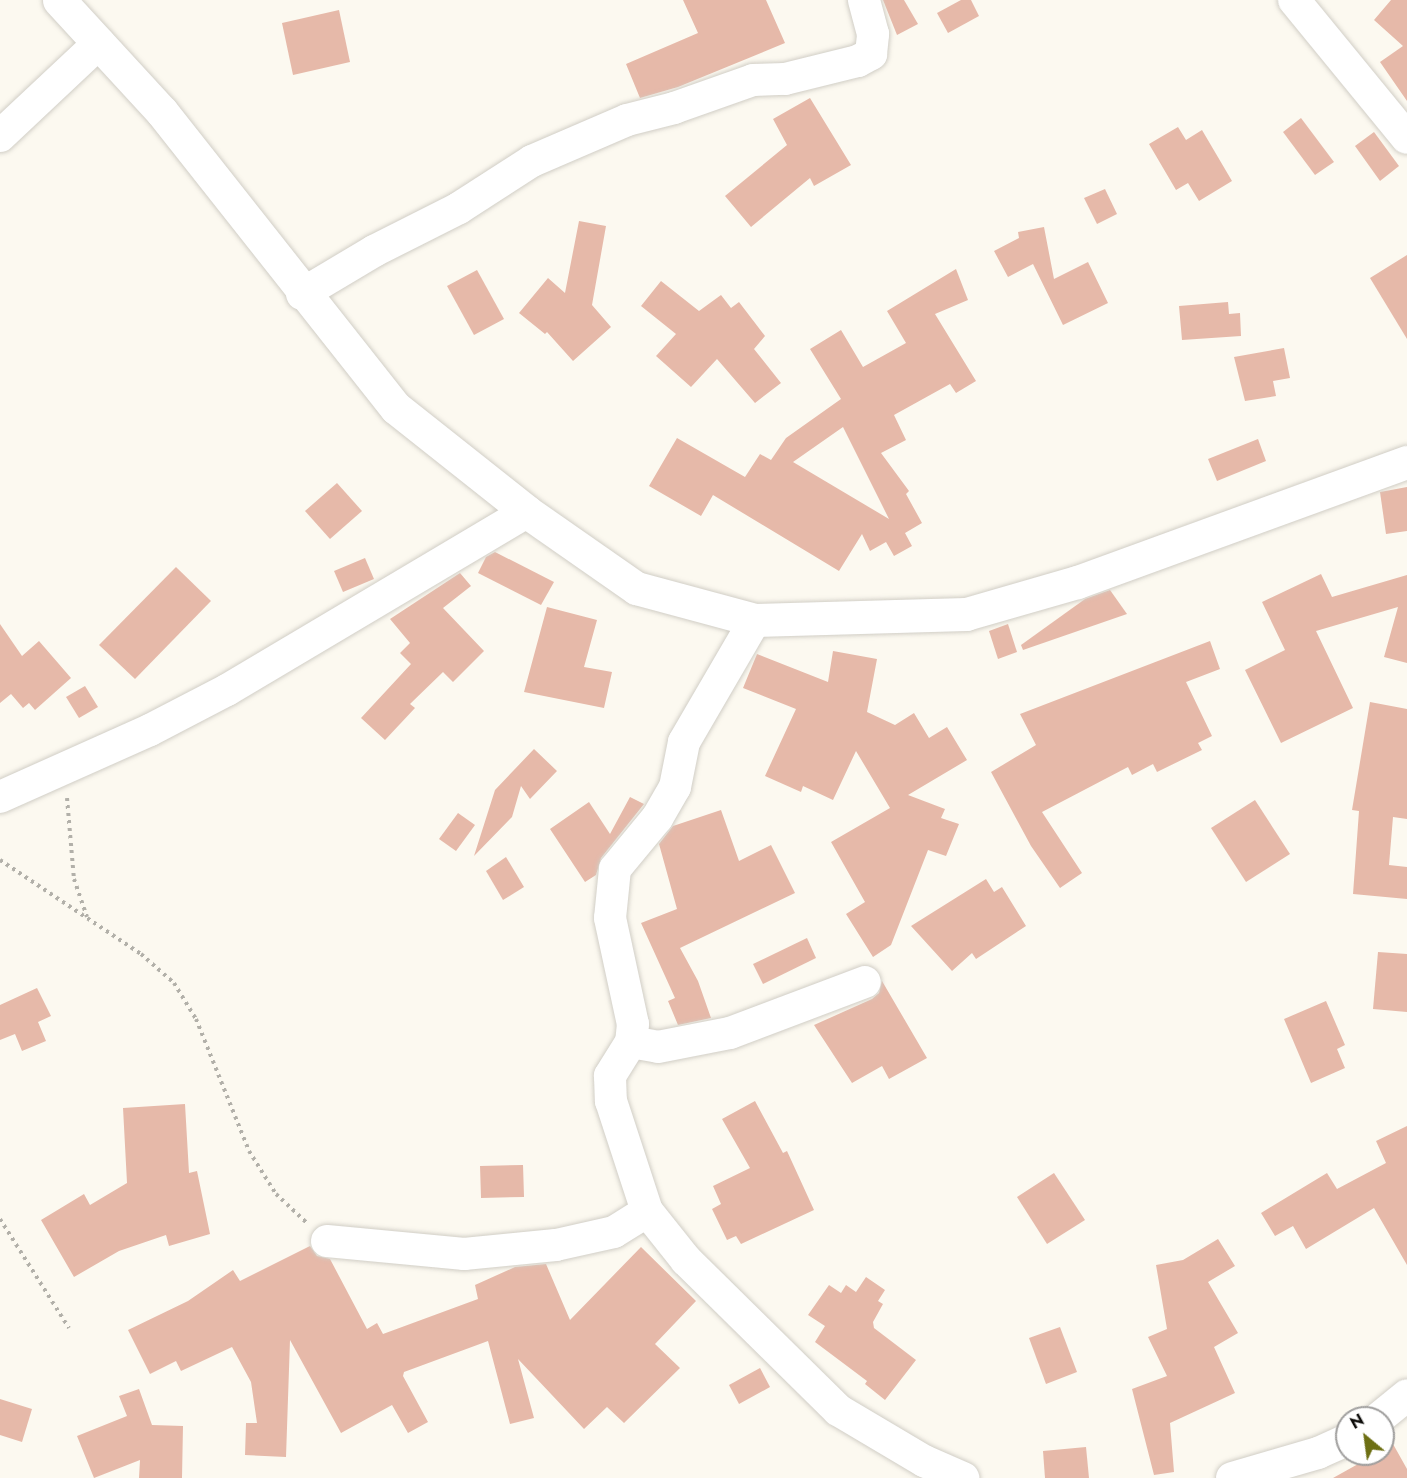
<!DOCTYPE html>
<style>
body{margin:0}
#map{position:relative;width:1407px;height:1478px;overflow:hidden;background:#fcf9f0;font-family:Jost,sans-serif}
div>[style]{position:absolute}
[style*='--x']{left:calc(var(--x)*1px);top:calc(var(--y)*1px);width:calc(var(--w)*1px);rotate:calc(var(--a)*1deg)}
.building>*{inset:0;background:#e6b9a9}
.path>*{height:4px;margin-top:-2px;transform-origin:0;background:repeating-linear-gradient(90deg,#b2b0a9 0 3px,transparent 0 7.5px)}
.roads{filter:drop-shadow(0 0 2px #d1cec6) drop-shadow(0 0 2px #d1cec6)}
.street>*{height:32px;margin:-16px;padding:0 16px;transform-origin:16px;border-radius:16px;background:#fff}
.secondary>*{height:33px;margin:-16.5px;padding:0 16.5px;transform-origin:16.5px;border-radius:16.5px;background:#fff}
span{translate:-50% -50%;white-space:nowrap;text-align:center;line-height:1.15;-webkit-text-stroke:6px #fff;paint-order:stroke}
.north{position:absolute;left:1335px;top:1406px;width:60px;height:60px;box-sizing:border-box;background:#fff;border:2px solid #9f9e9d;border-radius:50%;rotate:331deg;font-size:16px;font-weight:700;line-height:24px;text-align:center;color:#0e0d0a}
.north::after{content:'';display:block;margin:auto;width:21px;height:27px;background:#6d6f13;clip-path:polygon(50% 0,100% 100%,50% 72%,0 100%)}
</style>
<div id="map">
<div class="building">
<div style="clip-path:polygon(683px 0,766px 0,785px 43px,678px 87px,640px 98px,626px 64px,698px 33px)"></div>
<div style="clip-path:polygon(883px 0,904px 0,918px 24px,897px 35px)"></div>
<div style="clip-path:polygon(961px 0,971px 0,979px 16px,948px 33px,937px 13px)"></div>
<div style="clip-path:polygon(1391px 0,1407px 0,1407px 101px,1380px 62px,1403px 46px,1374px 20px)"></div>
<div style="clip-path:polygon(339px 10px,350px 62px,293px 75px,282px 23px)"></div>
<div style="clip-path:polygon(810px 98px,851px 165px,814px 186px,810px 178px,751px 227px,725px 196px,787px 145px,773px 119px)"></div>
<div style="clip-path:polygon(1301px 118px,1334px 162px,1315px 175px,1283px 132px)"></div>
<div style="clip-path:polygon(1178px 127px,1186px 140px,1202px 130px,1232px 181px,1199px 201px,1188px 183px,1176px 190px,1149px 144px)"></div>
<div style="clip-path:polygon(1374px 132px,1399px 166px,1380px 181px,1355px 146px)"></div>
<div style="clip-path:polygon(1105px 189px,1117px 214px,1097px 224px,1084px 198px)"></div>
<div style="clip-path:polygon(579px 221px,606px 226px,592px 305px,611px 327px,573px 361px,547px 332px,545px 334px,519px 313px,548px 278px,565px 293px)"></div>
<div style="clip-path:polygon(1044px 227px,1054px 279px,1088px 262px,1108px 303px,1063px 325px,1033px 264px,1008px 277px,994px 251px,1019px 238px,1018px 232px)"></div>
<div style="clip-path:polygon(1407px 255px,1407px 339px,1370px 278px)"></div>
<div style="clip-path:polygon(evenodd,956px 269px,968px 300px,935px 314px,976px 381px,956px 393px,950px 384px,894px 415px,906px 440px,881px 453px,909px 491px,906px 494px,922px 523px,905px 533px,912px 546px,894px 556px,886px 542px,870px 551px,862px 534px,839px 571px,713px 495px,701px 516px,649px 486px,677px 438px,745px 477px,760px 454px,771px 460px,786px 438px,841px 399px,810px 349px,841px 330px,863px 367px,906px 343px,887px 311px,956px 269px,843px 427px,889px 519px,793px 462px,843px 427px)"></div>
<div style="clip-path:polygon(477px 270px,504px 319px,474px 335px,447px 286px)"></div>
<div style="clip-path:polygon(661px 281px,699px 311px,721px 295px,731px 308px,739px 302px,765px 336px,754px 349px,781px 383px,755px 403px,717px 359px,691px 387px,656px 356px,676px 334px,641px 306px)"></div>
<div style="clip-path:polygon(1228px 302px,1229px 314px,1240px 313px,1241px 336px,1182px 340px,1179px 306px)"></div>
<div style="clip-path:polygon(1284px 348px,1290px 378px,1273px 381px,1276px 396px,1245px 401px,1234px 357px)"></div>
<div style="clip-path:polygon(1258px 439px,1266px 461px,1217px 481px,1208px 459px)"></div>
<div style="clip-path:polygon(337px 483px,362px 511px,330px 539px,305px 511px)"></div>
<div style="clip-path:polygon(1407px 487px,1407px 531px,1386px 534px,1380px 492px)"></div>
<div style="clip-path:polygon(495px 552px,554px 582px,541px 605px,478px 573px,486px 557px)"></div>
<div style="clip-path:polygon(365px 558px,374px 579px,343px 592px,334px 571px)"></div>
<div style="clip-path:polygon(176px 567px,211px 601px,135px 679px,99px 645px)"></div>
<div style="clip-path:polygon(460px 573px,471px 586px,443px 608px,484px 651px,453px 682px,443px 672px,410px 704px,415px 708px,385px 740px,361px 718px,411px 664px,400px 653px,410px 643px,390px 619px)"></div>
<div style="clip-path:polygon(1321px 574px,1332px 597px,1407px 575px,1407px 663px,1384px 657px,1398px 607px,1316px 631px,1353px 708px,1281px 743px,1245px 670px,1285px 650px,1262px 602px)"></div>
<div style="clip-path:polygon(1110px 590px,1127px 614px,1023px 650px,1021px 645px,1085px 599px)"></div>
<div style="clip-path:polygon(547px 607px,597px 620px,584px 667px,612px 672px,604px 708px,524px 692px)"></div>
<div style="clip-path:polygon(0 624px,22px 656px,39px 641px,71px 678px,35px 710px,29px 703px,23px 708px,11px 694px,0 703px)"></div>
<div style="clip-path:polygon(1008px 624px,1017px 652px,998px 659px,989px 631px)"></div>
<div style="clip-path:polygon(1210px 641px,1220px 669px,1186px 682px,1212px 736px,1198px 743px,1202px 750px,1157px 772px,1153px 764px,1132px 775px,1128px 767px,1042px 812px,1082px 873px,1060px 888px,1031px 846px,991px 772px,1036px 745px,1020px 714px)"></div>
<div style="clip-path:polygon(833px 651px,877px 659px,867px 712px,895px 725px,914px 713px,929px 738px,947px 727px,967px 760px,908px 795px,945px 809px,941px 818px,959px 824px,946px 856px,928px 850px,891px 945px,873px 957px,846px 914px,865px 902px,831px 842px,890px 808px,856px 751px,833px 800px,803px 786px,801px 792px,765px 776px,796px 709px,743px 688px,757px 654px,828px 682px)"></div>
<div style="clip-path:polygon(85px 686px,98px 707px,79px 718px,66px 697px)"></div>
<div style="clip-path:polygon(1370px 702px,1407px 709px,1407px 819px,1393px 817px,1389px 865px,1407px 867px,1407px 899px,1353px 894px,1359px 811px,1352px 810px)"></div>
<div style="clip-path:polygon(534px 749px,557px 771px,530px 799px,521px 786px,512px 817px,474px 856px,495px 790px)"></div>
<div style="clip-path:polygon(630px 797px,644px 804px,601px 858px,596px 875px,585px 882px,550px 829px,589px 802px,610px 834px)"></div>
<div style="clip-path:polygon(1255px 800px,1290px 854px,1246px 882px,1211px 828px)"></div>
<div style="clip-path:polygon(721px 810px,739px 861px,771px 845px,795px 893px,680px 948px,698px 981px,711px 1018px,678px 1025px,668px 1001px,675px 998px,641px 923px,677px 909px,659px 844px,673px 826px)"></div>
<div style="clip-path:polygon(458px 813px,475px 825px,456px 851px,439px 839px)"></div>
<div style="clip-path:polygon(506px 857px,524px 887px,503px 900px,486px 871px)"></div>
<div style="clip-path:polygon(986px 879px,994px 892px,1002px 887px,1026px 926px,976px 959px,972px 953px,952px 971px,911px 926px)"></div>
<div style="clip-path:polygon(807px 938px,816px 958px,763px 984px,753px 964px)"></div>
<div style="clip-path:polygon(1378px 952px,1407px 954px,1407px 1012px,1373px 1009px)"></div>
<div style="clip-path:polygon(882px 981px,927px 1058px,889px 1079px,882px 1066px,852px 1083px,814px 1025px,872px 999px,879px 993px)"></div>
<div style="clip-path:polygon(37px 988px,51px 1016px,38px 1022px,46px 1041px,22px 1051px,15px 1034px,0 1040px,0 1005px)"></div>
<div style="clip-path:polygon(1326px 1001px,1345px 1045px,1337px 1049px,1345px 1068px,1311px 1083px,1284px 1019px)"></div>
<div style="clip-path:polygon(755px 1101px,783px 1153px,787px 1151px,814px 1210px,741px 1244px,736px 1236px,727px 1240px,712px 1209px,721px 1204px,713px 1186px,750px 1168px,722px 1119px)"></div>
<div style="clip-path:polygon(185px 1104px,189px 1173px,197px 1171px,210px 1234px,169px 1246px,166px 1235px,119px 1251px,74px 1277px,41px 1220px,84px 1194px,90px 1205px,127px 1183px,123px 1108px)"></div>
<div style="clip-path:polygon(1407px 1126px,1407px 1265px,1374px 1208px,1306px 1249px,1293px 1226px,1275px 1236px,1261px 1213px,1327px 1173px,1337px 1189px,1386px 1163px,1376px 1141px)"></div>
<div style="clip-path:polygon(523px 1165px,524px 1197px,481px 1198px,480px 1166px)"></div>
<div style="clip-path:polygon(1054px 1173px,1085px 1220px,1047px 1244px,1017px 1197px)"></div>
<div style="clip-path:polygon(1218px 1239px,1235px 1266px,1208px 1282px,1238px 1333px,1214px 1347px,1235px 1393px,1170px 1423px,1174px 1472px,1154px 1475px,1132px 1389px,1167px 1376px,1148px 1337px,1167px 1329px,1156px 1265px,1183px 1260px)"></div>
<div style="clip-path:polygon(310px 1246px,317px 1256px,330px 1259px,367px 1329px,377px 1323px,383px 1334px,478px 1299px,475px 1285px,515px 1267px,546px 1264px,570px 1320px,641px 1247px,696px 1301px,655px 1344px,680px 1368px,624px 1423px,607px 1407px,584px 1429px,518px 1359px,534px 1418px,510px 1424px,488px 1341px,404px 1372px,403px 1376px,428px 1422px,408px 1433px,392px 1405px,341px 1433px,290px 1340px,286px 1457px,245px 1455px,246px 1423px,257px 1423px,251px 1382px,232px 1347px,181px 1371px,176px 1361px,150px 1374px,128px 1330px,188px 1301px,233px 1270px,240px 1281px)"></div>
<div style="clip-path:polygon(866px 1277px,885px 1290px,878px 1301px,883px 1304px,873px 1322px,874px 1328px,916px 1360px,885px 1400px,865px 1384px,867px 1381px,815px 1342px,825px 1326px,808px 1315px,829px 1285px,841px 1293px,846px 1285px,856px 1292px)"></div>
<div style="clip-path:polygon(1060px 1327px,1077px 1372px,1046px 1384px,1029px 1338px)"></div>
<div style="clip-path:polygon(760px 1368px,770px 1387px,739px 1404px,729px 1385px)"></div>
<div style="clip-path:polygon(139px 1389px,152px 1425px,183px 1426px,182px 1478px,139px 1478px,140px 1460px,94px 1478px,77px 1436px,127px 1416px,119px 1396px)"></div>
<div style="clip-path:polygon(0 1399px,32px 1409px,22px 1442px,0 1435px)"></div>
<div style="clip-path:polygon(1393px 1444px,1407px 1469px,1407px 1478px,1333px 1478px,1376px 1454px,1383px 1454px)"></div>
<div style="clip-path:polygon(1086px 1447px,1089px 1478px,1045px 1478px,1043px 1451px)"></div>
</div>
<div class="path">
<div style="--x:67;--y:798;--w:81;--a:85.1"></div>
<div style="--x:74;--y:879;--w:40;--a:71.1"></div>
<div style="--x:0;--y:860;--w:169;--a:33.7"></div>
<div style="--x:141;--y:954;--w:44;--a:41.3"></div>
<div style="--x:174;--y:983;--w:42;--a:58.6"></div>
<div style="--x:196;--y:1019;--w:142;--a:68.1"></div>
<div style="--x:249;--y:1151;--w:51;--a:57.9"></div>
<div style="--x:276;--y:1194;--w:42;--a:43.1"></div>
<div style="--x:0;--y:1219;--w:129;--a:57.7"></div>
</div>
<div class="roads">
<div class="street">
<div style="--x:1294;--y:0;--w:178;--a:50.7"></div>
<div style="--x:0;--y:136;--w:136;--a:-43.2"></div>
<div style="--x:302;--y:294;--w:84;--a:-30.8"></div>
<div style="--x:374;--y:251;--w:95;--a:-26.8"></div>
<div style="--x:459;--y:208;--w:87;--a:-32.8"></div>
<div style="--x:532;--y:161;--w:103;--a:-23.3"></div>
<div style="--x:627;--y:120;--w:49;--a:-14.3"></div>
<div style="--x:674;--y:108;--w:84;--a:-19.5"></div>
<div style="--x:753;--y:80;--w:32;--a:-2"></div>
<div style="--x:785;--y:79;--w:75;--a:-13.9"></div>
<div style="--x:858;--y:61;--w:15;--a:-28"></div>
<div style="--x:871;--y:54;--w:20;--a:-84"></div>
<div style="--x:873;--y:34;--w:35;--a:-105"></div>
<div style="--x:755;--y:620;--w:141;--a:120.2"></div>
<div style="--x:684;--y:742;--w:46;--a:101.3"></div>
<div style="--x:675;--y:787;--w:36;--a:120"></div>
<div style="--x:657;--y:818;--w:66;--a:129.5"></div>
<div style="--x:615;--y:869;--w:49;--a:95.8"></div>
<div style="--x:610;--y:918;--w:108;--a:77.8"></div>
<div style="--x:633;--y:1024;--w:18;--a:96"></div>
<div style="--x:631;--y:1042;--w:40;--a:122"></div>
<div style="--x:610;--y:1076;--w:25;--a:88"></div>
<div style="--x:611;--y:1101;--w:116;--a:71.9"></div>
<div style="--x:647;--y:1211;--w:63;--a:51.5"></div>
<div style="--x:686;--y:1260;--w:214;--a:44.6"></div>
<div style="--x:838;--y:1410;--w:100;--a:30.7"></div>
<div style="--x:924;--y:1461;--w:43;--a:23.6"></div>
<div style="--x:0;--y:797;--w:164;--a:-24.1"></div>
<div style="--x:150;--y:730;--w:87;--a:-27.5"></div>
<div style="--x:227;--y:690;--w:349;--a:-30.7"></div>
<div style="--x:631;--y:1042;--w:27;--a:10"></div>
<div style="--x:658;--y:1047;--w:73;--a:-11"></div>
<div style="--x:730;--y:1033;--w:144;--a:-20.7"></div>
<div style="--x:327;--y:1241;--w:138;--a:5.4"></div>
<div style="--x:464;--y:1254;--w:92;--a:-5.6"></div>
<div style="--x:556;--y:1245;--w:59;--a:-12.6"></div>
<div style="--x:614;--y:1232;--w:39;--a:-32"></div>
<div style="--x:1379;--y:1418;--w:36;--a:-39"></div>
<div style="--x:1232;--y:1478;--w:90;--a:-16.2"></div>
<div style="--x:1318;--y:1453;--w:32;--a:-24"></div>
</div>
<div class="secondary">
<div style="--x:59;--y:0;--w:152;--a:47.4"></div>
<div style="--x:162;--y:112;--w:377;--a:51.7"></div>
<div style="--x:396;--y:408;--w:167;--a:38.4"></div>
<div style="--x:527;--y:512;--w:133;--a:34.9"></div>
<div style="--x:636;--y:588;--w:123;--a:15.1"></div>
<div style="--x:755;--y:620;--w:211;--a:-1.6"></div>
<div style="--x:966;--y:614;--w:116;--a:-16.1"></div>
<div style="--x:1077;--y:582;--w:351;--a:-20"></div>
</div>
</div>
<div class="north">N</div>
</div>
